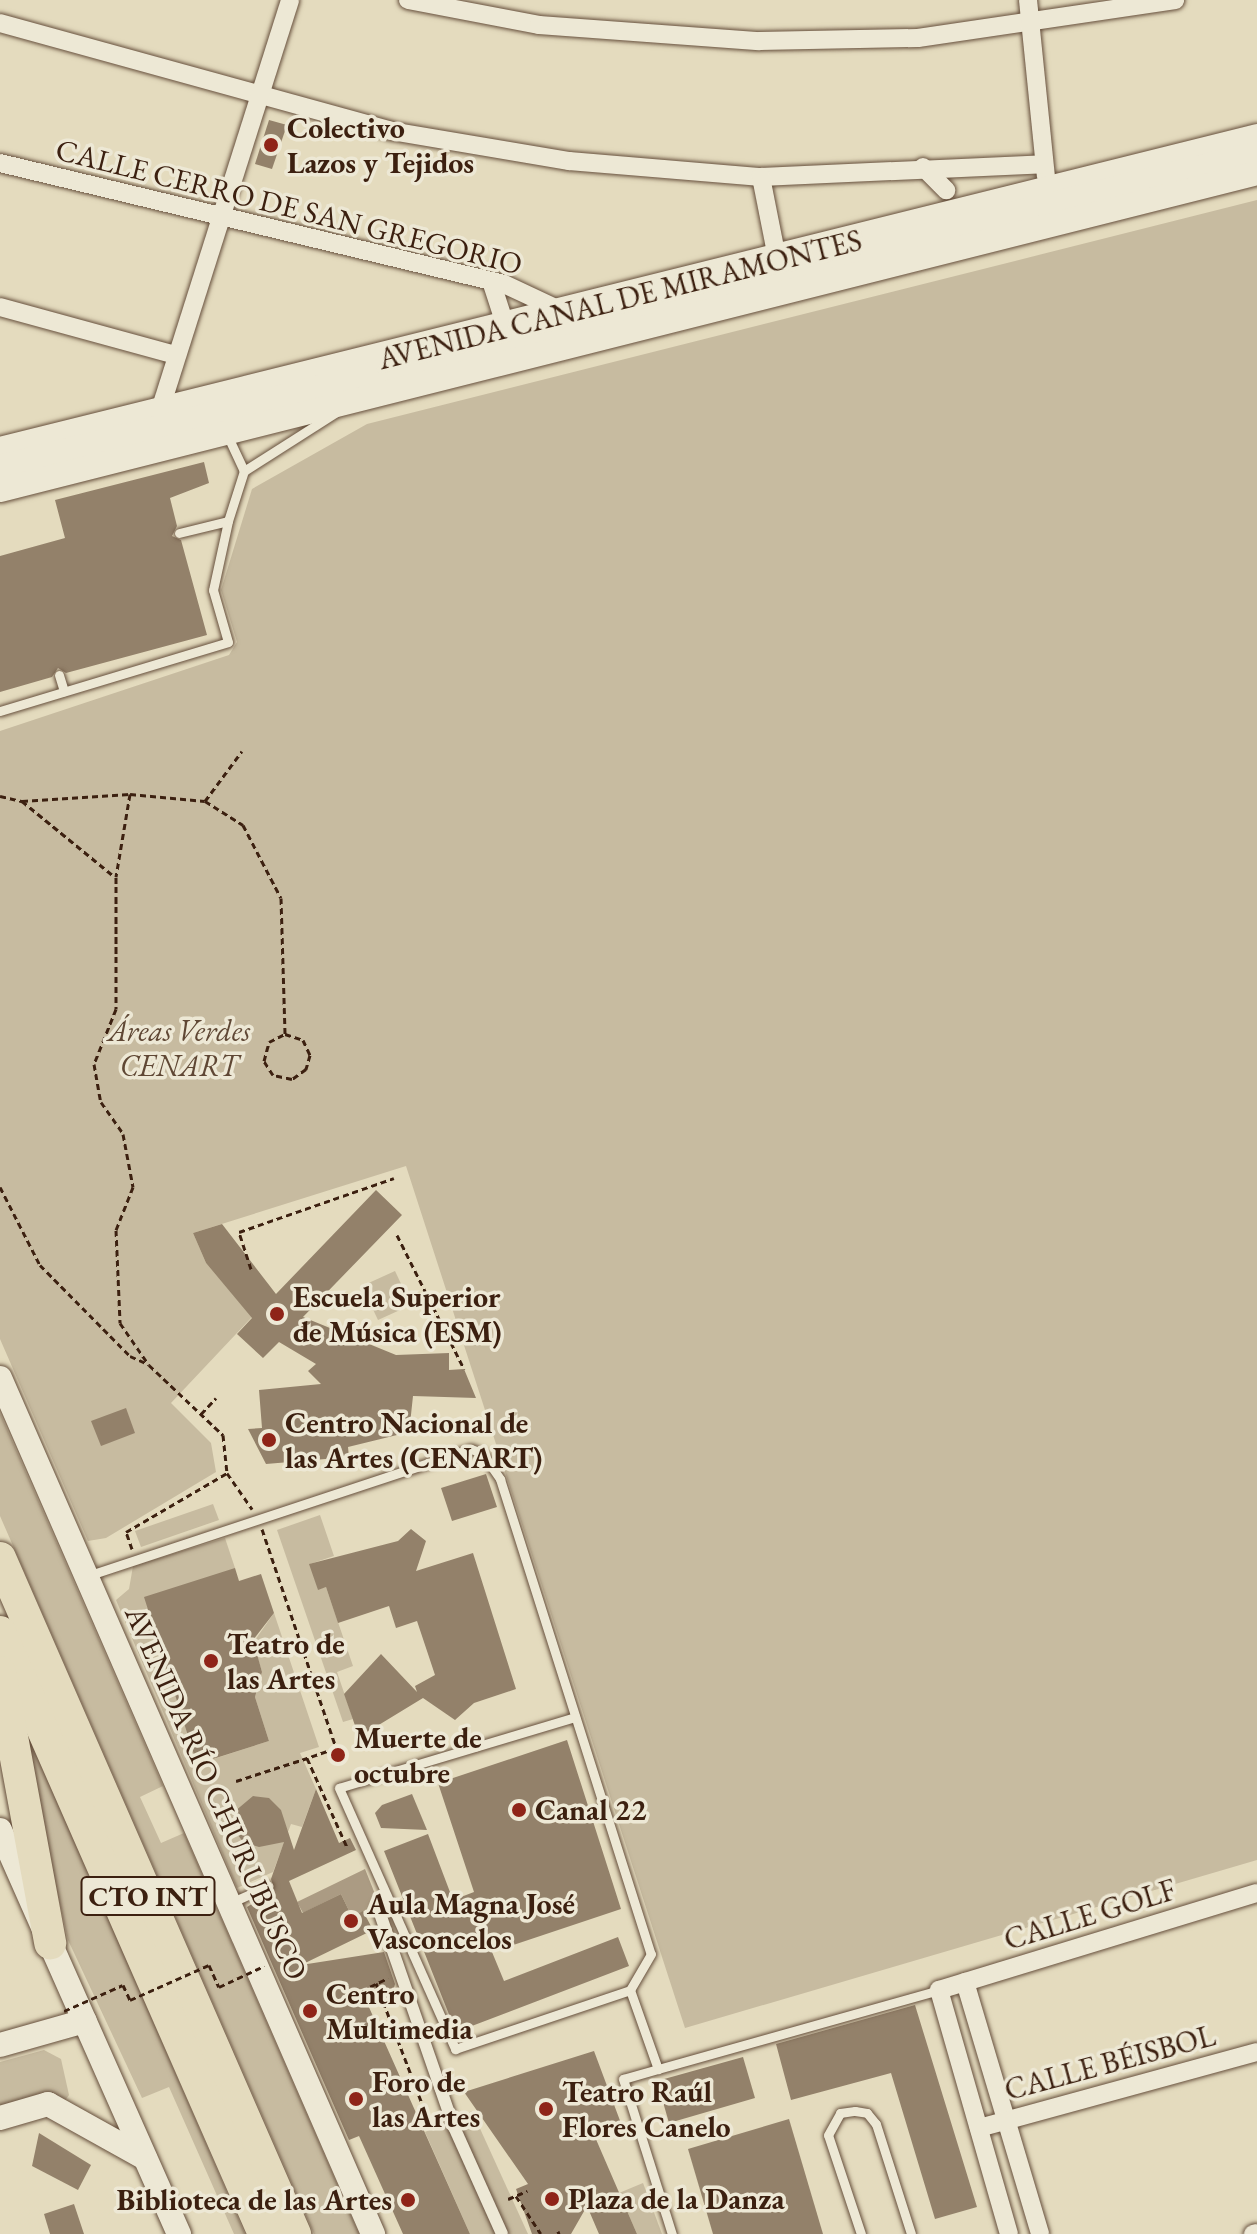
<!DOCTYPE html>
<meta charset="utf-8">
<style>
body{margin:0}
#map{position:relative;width:1257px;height:2234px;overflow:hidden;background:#e4dbbe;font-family:"EB Garamond",serif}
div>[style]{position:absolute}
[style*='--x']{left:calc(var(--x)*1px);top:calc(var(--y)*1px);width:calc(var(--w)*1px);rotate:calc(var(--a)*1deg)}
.green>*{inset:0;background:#c7bba0}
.water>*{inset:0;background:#ab9b83}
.building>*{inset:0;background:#93816a}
.path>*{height:3px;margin-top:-1.5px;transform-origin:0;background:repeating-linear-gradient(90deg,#3c2010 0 6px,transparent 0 10px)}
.roads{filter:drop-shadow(0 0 2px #664f3c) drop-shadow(0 0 2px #664f3c)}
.service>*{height:9px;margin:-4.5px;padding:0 4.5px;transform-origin:4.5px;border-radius:4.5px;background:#ede8d5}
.pedestrian>*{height:12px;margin:-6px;padding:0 6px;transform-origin:6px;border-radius:6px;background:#ede8d5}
.minor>*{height:18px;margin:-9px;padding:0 9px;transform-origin:9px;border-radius:9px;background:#ede8d5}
.tertiary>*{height:22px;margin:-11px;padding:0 11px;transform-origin:11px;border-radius:11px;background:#ede8d5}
.secondary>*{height:24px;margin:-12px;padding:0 12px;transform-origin:12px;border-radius:12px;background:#ede8d5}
.motorway>*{height:32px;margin:-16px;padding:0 16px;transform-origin:16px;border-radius:16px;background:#e4dbbe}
.path-bridge>*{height:3px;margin-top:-1.5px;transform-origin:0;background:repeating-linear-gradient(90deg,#3c2010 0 6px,transparent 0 10px)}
.dots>*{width:22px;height:22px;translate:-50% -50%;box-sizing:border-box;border:4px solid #ede8d5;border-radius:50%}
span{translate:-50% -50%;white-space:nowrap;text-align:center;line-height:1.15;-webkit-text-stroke:7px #ede8d5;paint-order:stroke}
.shield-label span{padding:2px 6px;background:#ede8d5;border:2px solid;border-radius:6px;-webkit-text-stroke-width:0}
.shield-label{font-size:28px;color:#3c2010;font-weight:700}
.poi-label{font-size:30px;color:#3c2010;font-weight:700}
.left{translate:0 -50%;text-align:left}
.right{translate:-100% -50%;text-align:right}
.street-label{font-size:30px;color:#3c2010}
.park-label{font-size:30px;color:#5f4734;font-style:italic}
</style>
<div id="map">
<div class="green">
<div style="clip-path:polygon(1257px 200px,1257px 1860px,685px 2028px,406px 1166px,193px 1233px,206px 1263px,252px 1317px,171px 1403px,211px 1443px,216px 1472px,106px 1538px,88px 1541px,0 1339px,0 731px,229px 655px,237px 642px,221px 590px,252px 489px,367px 424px)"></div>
<div style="clip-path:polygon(395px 1271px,411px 1305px,378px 1320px,362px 1286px)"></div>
<div style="clip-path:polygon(0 1413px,163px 1786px,140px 1797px,161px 1843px,184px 1833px,359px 2234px,314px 2234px,0 1516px)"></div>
<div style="clip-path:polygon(213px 1504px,219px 1520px,141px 1547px,135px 1531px)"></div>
<div style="clip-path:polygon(320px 1515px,334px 1556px,310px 1564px,318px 1589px,326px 1587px,353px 1666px,337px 1672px,353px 1719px,343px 1722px,277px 1530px)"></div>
<div style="clip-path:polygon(225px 1538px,235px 1568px,198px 1764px,269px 1741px,255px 1697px,262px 1672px,253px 1643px,274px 1613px,319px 1747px,300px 1753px,316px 1789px,302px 1827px,291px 1824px,273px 1872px,237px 1888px,116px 1600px,129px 1589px,133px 1566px)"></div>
<div style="clip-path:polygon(14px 1700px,245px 2234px,234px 2234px,169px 2087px,142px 2098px,68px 1940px)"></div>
<div style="clip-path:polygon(44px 2050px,61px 2059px,69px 2095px,64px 2102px,0 2119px,0 2062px)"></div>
<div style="clip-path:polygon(472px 2111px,528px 2234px,470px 2234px,425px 2132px)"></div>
<div style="clip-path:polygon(643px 2183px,662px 2234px,637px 2234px,619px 2193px)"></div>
</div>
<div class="water">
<div style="clip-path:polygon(365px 1869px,379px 1904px,352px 1917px,341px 1894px,303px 1913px,297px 1902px)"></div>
</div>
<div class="building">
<div style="clip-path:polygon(269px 120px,287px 125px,272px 169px,255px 164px)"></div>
<div style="clip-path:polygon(204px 462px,209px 483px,170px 498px,177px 526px,172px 536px,181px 540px,207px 635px,66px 673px,58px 668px,52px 677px,0 692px,0 556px,65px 538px,55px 500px)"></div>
<div style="clip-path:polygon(376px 1190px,402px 1215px,303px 1317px,396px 1355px,449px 1353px,449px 1370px,464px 1369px,476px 1398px,413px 1396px,410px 1424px,397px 1435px,348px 1447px,349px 1457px,266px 1464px,248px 1429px,262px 1428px,259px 1390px,321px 1384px,308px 1371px,316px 1364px,279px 1342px,263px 1358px,237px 1334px,252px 1318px,206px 1263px,193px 1233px,222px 1224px,276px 1294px)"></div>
<div style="clip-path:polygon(126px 1408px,135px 1433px,101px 1446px,91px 1421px)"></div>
<div style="clip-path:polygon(486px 1474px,497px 1507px,452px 1521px,441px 1488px)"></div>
<div style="clip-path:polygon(411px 1529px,426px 1541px,416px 1571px,473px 1553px,516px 1689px,474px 1703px,455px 1720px,423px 1698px,359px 1737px,344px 1694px,381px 1654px,417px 1692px,415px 1686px,435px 1675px,417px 1621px,396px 1628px,389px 1606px,338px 1623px,326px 1587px,318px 1590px,309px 1564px,398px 1541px)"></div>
<div style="clip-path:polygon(235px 1568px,239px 1581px,261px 1574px,274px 1613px,253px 1640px,262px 1672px,255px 1697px,269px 1741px,197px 1764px,144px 1597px)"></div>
<div style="clip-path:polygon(567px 1740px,621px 1909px,492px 1952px,504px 1981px,618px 1937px,629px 1966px,456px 2032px,384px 1851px,428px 1834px,453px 1900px,474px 1892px,438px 1783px)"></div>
<div style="clip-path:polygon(316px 1789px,339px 1843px,350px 1838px,356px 1850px,289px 1881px,302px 1913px,341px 1894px,352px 1917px,363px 1911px,373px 1930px,301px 1965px,384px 1952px,395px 1984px,390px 2004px,368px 2005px,470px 2234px,403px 2234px,359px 2136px,349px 2140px,247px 1907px,274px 1890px,271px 1879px,284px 1842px,259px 1847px,243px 1842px,233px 1828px,234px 1812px,253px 1796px,269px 1798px,281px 1810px,294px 1850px)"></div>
<div style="clip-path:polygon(412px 1794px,427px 1830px,381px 1828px,375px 1813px,382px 1805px)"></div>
<div style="clip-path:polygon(915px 2005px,977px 2207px,935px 2219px,891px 2073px,791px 2100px,776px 2044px)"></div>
<div style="clip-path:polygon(594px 2051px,622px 2126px,595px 2137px,637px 2234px,599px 2234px,587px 2206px,571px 2234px,532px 2234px,516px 2189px,528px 2184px,464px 2092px)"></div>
<div style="clip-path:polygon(743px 2057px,755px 2098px,669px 2123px,657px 2081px)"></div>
<div style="clip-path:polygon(789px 2119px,823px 2234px,713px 2234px,688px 2149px)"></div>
<div style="clip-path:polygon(39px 2133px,91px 2165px,78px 2190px,32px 2166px)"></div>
<div style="clip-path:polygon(74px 2204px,84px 2234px,50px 2234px,44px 2214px)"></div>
</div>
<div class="path">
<div style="--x:130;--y:794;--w:84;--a:99.6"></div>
<div style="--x:116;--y:877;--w:132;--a:90"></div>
<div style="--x:116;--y:1009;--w:59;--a:111.8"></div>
<div style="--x:94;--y:1064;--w:39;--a:80"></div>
<div style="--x:101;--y:1102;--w:39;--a:55"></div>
<div style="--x:123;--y:1134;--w:54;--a:79.3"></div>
<div style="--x:133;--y:1187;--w:46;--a:111.6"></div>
<div style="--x:116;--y:1230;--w:93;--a:87.5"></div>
<div style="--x:120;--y:1323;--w:51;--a:55.4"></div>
<div style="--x:149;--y:1365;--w:102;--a:43.4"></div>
<div style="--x:223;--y:1435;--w:38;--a:84"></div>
<div style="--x:227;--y:1473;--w:44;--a:55.2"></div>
<div style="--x:0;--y:796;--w:23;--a:13"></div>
<div style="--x:22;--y:801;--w:108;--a:-3.7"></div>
<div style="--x:130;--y:794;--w:75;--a:5.3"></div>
<div style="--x:205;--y:801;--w:62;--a:-53.5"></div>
<div style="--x:22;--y:801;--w:120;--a:39.3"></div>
<div style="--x:205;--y:801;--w:45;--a:32.3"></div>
<div style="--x:243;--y:825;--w:82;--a:62.5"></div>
<div style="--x:281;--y:898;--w:136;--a:88.3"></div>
<div style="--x:285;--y:1034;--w:19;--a:18"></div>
<div style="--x:303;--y:1040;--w:17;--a:65"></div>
<div style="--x:310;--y:1055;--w:15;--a:106"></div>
<div style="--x:306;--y:1069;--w:17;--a:144"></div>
<div style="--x:292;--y:1079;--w:19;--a:-168"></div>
<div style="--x:273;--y:1075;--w:17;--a:-123"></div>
<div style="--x:264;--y:1061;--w:20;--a:-75"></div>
<div style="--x:269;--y:1042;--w:18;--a:-27"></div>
<div style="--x:0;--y:1187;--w:88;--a:62.9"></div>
<div style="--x:40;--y:1265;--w:128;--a:45.3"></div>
<div style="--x:130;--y:1356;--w:20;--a:24"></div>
<div style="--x:397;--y:1235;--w:150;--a:63.4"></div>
<div style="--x:251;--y:1269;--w:39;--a:-108"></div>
<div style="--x:239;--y:1232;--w:164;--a:-19.2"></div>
<div style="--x:201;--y:1414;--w:22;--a:-47"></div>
<div style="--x:262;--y:1529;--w:231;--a:71.3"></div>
<div style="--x:336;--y:1748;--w:31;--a:161"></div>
<div style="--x:307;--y:1758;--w:98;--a:65.8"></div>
<div style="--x:132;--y:1549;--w:18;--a:-109"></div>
<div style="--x:126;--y:1532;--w:117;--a:-30.3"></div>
<div style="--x:236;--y:1781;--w:75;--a:-17.9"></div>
<div style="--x:376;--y:1983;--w:140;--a:69.1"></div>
<div style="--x:426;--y:2114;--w:8;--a:157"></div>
<div style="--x:334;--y:2004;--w:60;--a:-25.7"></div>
<div style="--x:516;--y:2196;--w:45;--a:56.7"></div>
<div style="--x:508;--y:2199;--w:21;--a:-23"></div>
<div style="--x:558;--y:2231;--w:3;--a:72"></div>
</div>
<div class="roads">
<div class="service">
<div style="--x:244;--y:471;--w:108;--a:-32.5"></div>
<div style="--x:179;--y:533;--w:50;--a:-13.8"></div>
<div style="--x:228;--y:521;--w:52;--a:-72.3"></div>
<div style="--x:244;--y:471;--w:38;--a:-115"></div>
<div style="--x:59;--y:675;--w:17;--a:73"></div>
<div style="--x:0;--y:711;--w:238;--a:-16.8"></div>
<div style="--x:228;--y:642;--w:54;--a:-106.1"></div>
<div style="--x:213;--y:590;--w:71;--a:-77.7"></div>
<div style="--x:87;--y:1576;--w:404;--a:-18.3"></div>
<div style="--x:471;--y:1449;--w:12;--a:20"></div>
<div style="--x:482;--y:1453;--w:32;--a:55"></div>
<div style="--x:500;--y:1479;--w:498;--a:72.4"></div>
<div style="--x:651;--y:1954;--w:42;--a:120.3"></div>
<div style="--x:575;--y:1717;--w:246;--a:163.3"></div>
<div style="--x:339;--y:1788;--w:286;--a:66"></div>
<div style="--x:455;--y:2049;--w:185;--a:-18.6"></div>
<div style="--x:630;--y:1990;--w:84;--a:70.5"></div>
<div style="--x:658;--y:2069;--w:292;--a:-15.7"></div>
<div style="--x:230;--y:1903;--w:42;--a:-24.1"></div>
<div style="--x:658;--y:2069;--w:36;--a:164"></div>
<div style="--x:623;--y:2079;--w:163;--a:72.5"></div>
<div style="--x:861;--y:2234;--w:104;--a:-108.4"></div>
<div style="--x:828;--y:2135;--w:25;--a:-61"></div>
<div style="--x:840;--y:2113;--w:15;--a:-8"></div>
<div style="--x:855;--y:2111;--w:12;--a:9"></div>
<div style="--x:867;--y:2113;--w:14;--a:51"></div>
<div style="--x:876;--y:2124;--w:115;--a:72.3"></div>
</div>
<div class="pedestrian">
<div style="--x:378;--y:1908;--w:232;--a:70.9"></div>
<div style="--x:454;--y:2127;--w:117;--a:65.8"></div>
</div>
<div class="minor">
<div style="--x:408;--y:0;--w:133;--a:10.8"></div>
<div style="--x:539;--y:25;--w:221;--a:4.2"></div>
<div style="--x:759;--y:41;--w:159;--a:-1.1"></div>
<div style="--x:918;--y:38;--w:260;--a:-8.4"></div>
<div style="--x:1028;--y:0;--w:177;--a:84.2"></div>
<div style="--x:0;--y:23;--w:406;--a:15.4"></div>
<div style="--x:391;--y:131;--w:181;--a:9.6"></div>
<div style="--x:569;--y:161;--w:193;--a:4.8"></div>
<div style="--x:761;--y:177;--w:283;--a:-2.6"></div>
<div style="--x:0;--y:163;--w:518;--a:13.5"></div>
<div style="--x:504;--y:284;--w:64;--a:25"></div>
<div style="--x:923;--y:167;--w:33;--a:45"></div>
<div style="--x:761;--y:177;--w:83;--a:78.8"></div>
<div style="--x:491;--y:281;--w:45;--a:72"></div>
<div style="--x:0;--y:307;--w:181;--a:15.3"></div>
<div style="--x:161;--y:407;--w:427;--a:-72.4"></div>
<div style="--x:965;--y:1982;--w:263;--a:73.4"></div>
<div style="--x:979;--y:2128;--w:288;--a:-15.3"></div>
<div style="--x:1009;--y:2234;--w:254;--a:-106"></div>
<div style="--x:939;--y:1990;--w:332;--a:-17"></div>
<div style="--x:1253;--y:2234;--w:4;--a:-14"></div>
</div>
<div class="tertiary">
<div style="--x:0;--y:448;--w:1295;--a:-13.98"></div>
</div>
<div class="secondary">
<div style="--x:0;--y:467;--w:1296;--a:-14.03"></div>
<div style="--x:0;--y:490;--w:1296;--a:-14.15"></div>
<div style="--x:0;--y:1378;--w:934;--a:66.45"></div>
<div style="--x:0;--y:1830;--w:442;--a:66.1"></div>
<div style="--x:0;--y:2045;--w:88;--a:-15.8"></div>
<div style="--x:0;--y:2118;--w:50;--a:-16.3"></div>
<div style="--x:48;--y:2104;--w:111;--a:29.1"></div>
</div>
<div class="motorway">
<div style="--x:0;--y:1558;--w:738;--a:66.42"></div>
<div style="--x:0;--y:1632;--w:657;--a:66.32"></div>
<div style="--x:0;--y:1672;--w:276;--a:79.5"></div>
</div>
</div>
<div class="path-bridge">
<div style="--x:64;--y:2011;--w:64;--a:-23.8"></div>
<div style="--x:123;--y:1985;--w:17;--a:65"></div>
<div style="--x:130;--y:2000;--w:86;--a:-23.9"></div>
<div style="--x:209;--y:1965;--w:24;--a:66"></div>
<div style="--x:219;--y:1987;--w:50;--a:-25"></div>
</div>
<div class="dots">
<div style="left:271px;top:145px;background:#8f2418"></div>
<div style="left:277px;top:1314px;background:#8f2418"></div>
<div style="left:269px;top:1440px;background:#8f2418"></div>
<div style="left:211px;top:1661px;background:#8f2418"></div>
<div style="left:338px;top:1755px;background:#8f2418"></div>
<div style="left:519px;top:1810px;background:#8f2418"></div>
<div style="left:351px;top:1921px;background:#8f2418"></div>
<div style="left:310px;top:2011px;background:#8f2418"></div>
<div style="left:356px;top:2099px;background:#8f2418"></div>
<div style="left:546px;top:2109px;background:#8f2418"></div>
<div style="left:552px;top:2199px;background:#8f2418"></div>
<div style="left:408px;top:2200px;background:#8f2418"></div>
</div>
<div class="shield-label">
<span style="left:148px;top:1896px">CTO INT</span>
</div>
<div class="poi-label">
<span class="left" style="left:287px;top:145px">Colectivo<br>Lazos y Tejidos</span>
<span class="left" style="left:293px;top:1314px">Escuela Superior<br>de Música (ESM)</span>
<span class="left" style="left:285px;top:1440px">Centro Nacional de<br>las Artes (CENART)</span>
<span class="left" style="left:227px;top:1661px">Teatro de<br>las Artes</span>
<span class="left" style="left:354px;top:1755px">Muerte de<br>octubre</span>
<span class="left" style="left:535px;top:1810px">Canal 22</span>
<span class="left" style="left:367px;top:1921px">Aula Magna José<br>Vasconcelos</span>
<span class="left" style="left:326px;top:2011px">Centro<br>Multimedia</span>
<span class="left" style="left:372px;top:2099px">Foro de<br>las Artes</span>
<span class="left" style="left:562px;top:2109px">Teatro Raúl<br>Flores Canelo</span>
<span class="left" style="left:568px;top:2199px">Plaza de la Danza</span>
<span class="right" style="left:392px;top:2200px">Biblioteca de las Artes</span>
</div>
<div class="street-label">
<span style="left:289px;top:207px;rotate:14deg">CALLE CERRO DE SAN GREGORIO</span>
<span style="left:620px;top:300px;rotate:-14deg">AVENIDA CANAL DE MIRAMONTES</span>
<span style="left:216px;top:1793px;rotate:66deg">AVENIDA RÍO CHURUBUSCO</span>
<span style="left:1090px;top:1915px;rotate:-17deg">CALLE GOLF</span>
<span style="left:1110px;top:2063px;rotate:-15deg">CALLE BÉISBOL</span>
</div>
<div class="park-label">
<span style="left:179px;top:1048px">Áreas Verdes<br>CENART</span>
</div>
</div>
